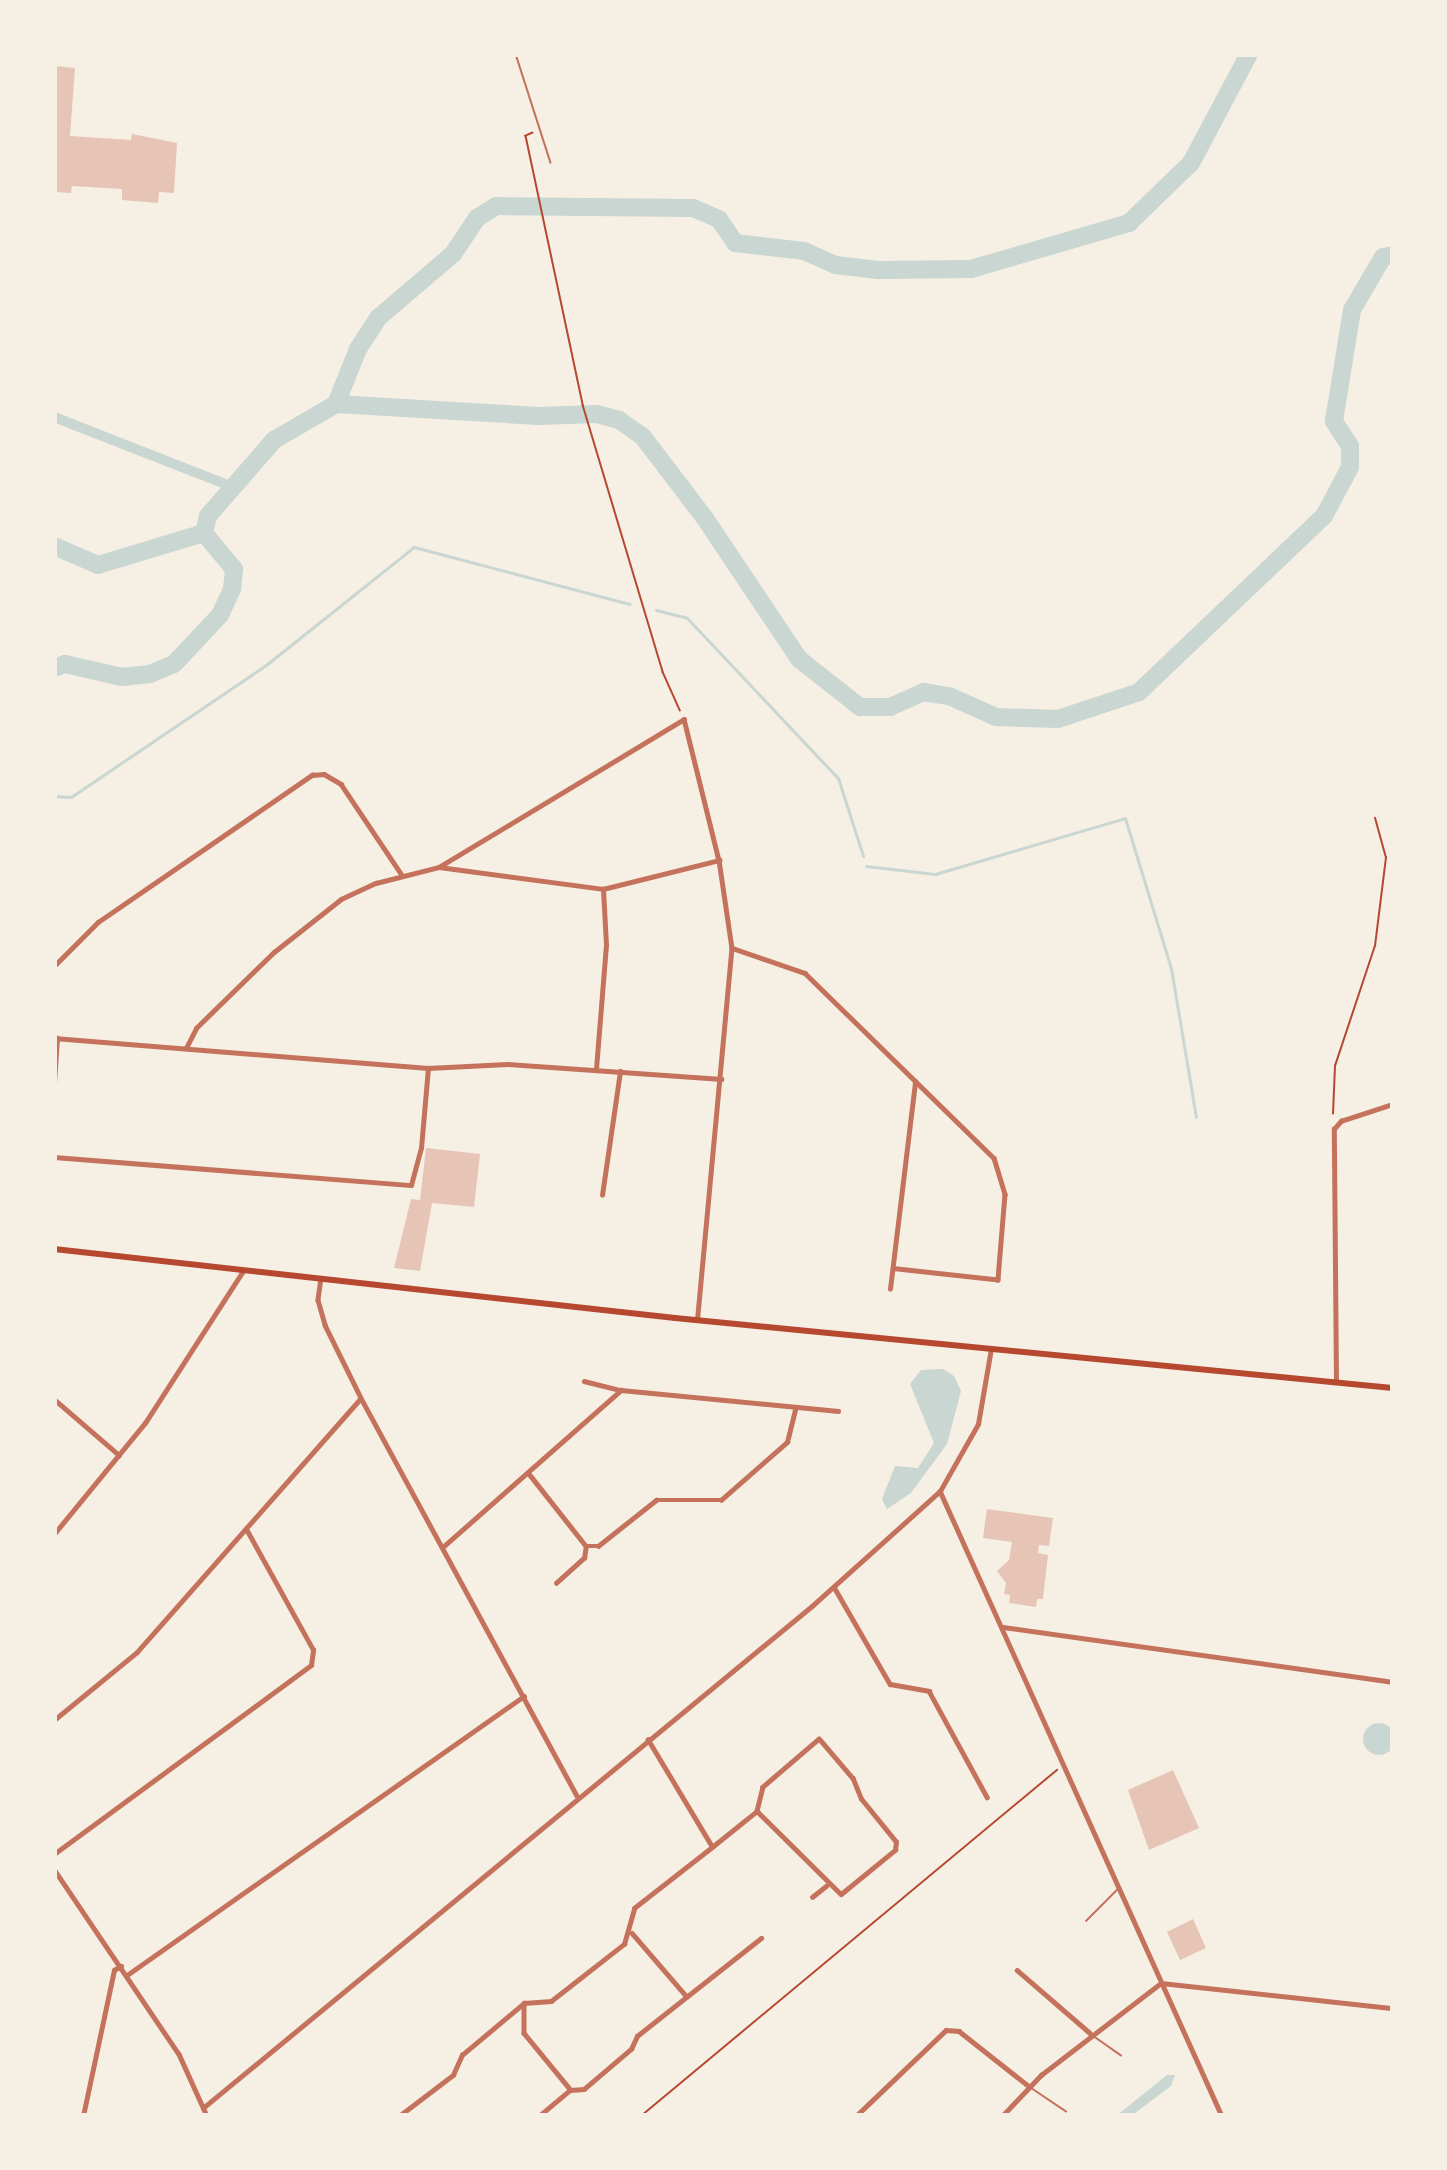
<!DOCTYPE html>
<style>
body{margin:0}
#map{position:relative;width:1447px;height:2170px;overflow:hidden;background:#f6efe4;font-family:"Source Sans 3",sans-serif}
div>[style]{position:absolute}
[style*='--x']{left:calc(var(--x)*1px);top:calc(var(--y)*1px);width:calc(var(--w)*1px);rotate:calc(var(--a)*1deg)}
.water>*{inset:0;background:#c9d6d2}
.round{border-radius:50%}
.stream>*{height:3px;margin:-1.5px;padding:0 1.5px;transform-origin:1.5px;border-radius:1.5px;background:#c9d6d2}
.canal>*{height:10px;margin:-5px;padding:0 5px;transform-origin:5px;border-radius:5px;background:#c9d6d2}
.river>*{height:18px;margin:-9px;padding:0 9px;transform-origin:9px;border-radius:9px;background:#c9d6d2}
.building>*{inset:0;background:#e6c5b7}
.path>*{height:1.5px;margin:-0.75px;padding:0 0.75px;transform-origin:0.75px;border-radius:0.75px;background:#b5482f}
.service>*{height:1.5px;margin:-0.75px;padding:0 0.75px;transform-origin:0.75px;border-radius:0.75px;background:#c5725c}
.minor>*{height:4.5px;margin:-2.25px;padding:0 2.25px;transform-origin:2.25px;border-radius:2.25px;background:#c5725c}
.primary>*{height:6px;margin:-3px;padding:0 3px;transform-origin:3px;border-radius:3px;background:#b5482f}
span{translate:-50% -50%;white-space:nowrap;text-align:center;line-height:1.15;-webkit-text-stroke:12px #f6efe4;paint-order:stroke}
.frame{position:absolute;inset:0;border:57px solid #f6efe4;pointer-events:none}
</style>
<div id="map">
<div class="water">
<div style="clip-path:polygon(943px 1369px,954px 1376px,961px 1391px,947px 1444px,911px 1493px,887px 1509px,882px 1499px,895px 1466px,918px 1468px,934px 1443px,910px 1384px,921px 1370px)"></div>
<div class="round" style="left:1363px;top:1723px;width:32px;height:32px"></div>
<div style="clip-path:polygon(1167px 2075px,1175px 2075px,1171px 2086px,1131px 2116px,1116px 2116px)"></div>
</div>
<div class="stream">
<div style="--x:656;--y:610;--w:32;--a:14"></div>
<div style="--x:687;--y:618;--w:220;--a:46.7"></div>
<div style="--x:838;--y:778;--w:82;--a:72.2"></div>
<div style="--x:54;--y:796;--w:17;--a:3"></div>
<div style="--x:71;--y:797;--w:235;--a:-34.1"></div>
<div style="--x:266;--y:665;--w:189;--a:-38.6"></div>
<div style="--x:414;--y:547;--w:223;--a:14.8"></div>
<div style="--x:866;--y:866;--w:69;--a:6.6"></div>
<div style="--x:935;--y:874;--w:198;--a:-16.4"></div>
<div style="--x:1125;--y:818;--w:157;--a:73"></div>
<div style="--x:1171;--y:968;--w:151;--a:80.5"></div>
</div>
<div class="canal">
<div style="--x:54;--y:417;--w:189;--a:21.4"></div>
</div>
<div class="river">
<div style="--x:336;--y:404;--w:202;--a:3.4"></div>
<div style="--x:538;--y:416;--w:59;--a:-1.9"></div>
<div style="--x:597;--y:414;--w:23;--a:15"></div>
<div style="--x:619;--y:420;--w:29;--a:35"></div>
<div style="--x:643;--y:437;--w:101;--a:52.7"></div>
<div style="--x:704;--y:517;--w:171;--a:56.2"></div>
<div style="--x:799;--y:659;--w:78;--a:38.2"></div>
<div style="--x:860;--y:707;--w:30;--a:0"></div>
<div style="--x:890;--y:707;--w:36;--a:-24"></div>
<div style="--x:923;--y:692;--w:26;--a:9"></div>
<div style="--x:949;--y:696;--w:51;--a:24.1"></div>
<div style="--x:996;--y:717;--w:62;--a:1.8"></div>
<div style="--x:1058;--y:719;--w:85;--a:-18.4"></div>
<div style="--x:1139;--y:692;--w:255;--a:-43.6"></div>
<div style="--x:1324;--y:516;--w:55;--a:-62"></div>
<div style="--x:1350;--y:467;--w:21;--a:-90"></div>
<div style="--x:1350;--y:446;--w:30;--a:-123"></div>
<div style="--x:1334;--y:421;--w:112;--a:-80.8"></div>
<div style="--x:1352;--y:310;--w:61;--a:-59.7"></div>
<div style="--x:1383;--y:257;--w:10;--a:-11"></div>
<div style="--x:54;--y:546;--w:48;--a:23.4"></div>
<div style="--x:98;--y:565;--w:111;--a:-16.8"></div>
<div style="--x:54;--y:668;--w:12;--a:-20"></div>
<div style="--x:65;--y:664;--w:58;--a:12.8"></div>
<div style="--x:122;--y:677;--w:28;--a:-6"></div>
<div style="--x:150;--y:674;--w:26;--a:-23"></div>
<div style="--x:174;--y:664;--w:67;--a:-46.8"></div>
<div style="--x:220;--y:615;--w:29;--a:-65"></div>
<div style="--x:232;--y:589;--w:20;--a:-84"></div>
<div style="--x:234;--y:569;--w:47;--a:-129.8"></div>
<div style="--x:204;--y:533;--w:17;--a:-77"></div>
<div style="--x:208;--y:516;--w:101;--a:-49"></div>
<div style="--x:274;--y:440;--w:72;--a:-30.1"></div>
<div style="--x:336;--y:404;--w:59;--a:-68.2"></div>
<div style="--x:358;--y:349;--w:37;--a:-57"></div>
<div style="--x:378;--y:318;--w:99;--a:-40.5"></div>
<div style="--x:453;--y:254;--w:43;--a:-56.3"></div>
<div style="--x:477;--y:218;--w:22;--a:-32"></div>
<div style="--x:496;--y:206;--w:197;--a:0.6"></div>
<div style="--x:693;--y:208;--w:28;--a:23"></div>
<div style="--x:719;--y:219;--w:29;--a:56"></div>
<div style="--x:735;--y:243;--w:69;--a:6.6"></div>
<div style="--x:804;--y:251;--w:34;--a:24"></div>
<div style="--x:835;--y:265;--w:44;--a:6.5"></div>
<div style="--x:879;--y:270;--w:92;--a:-0.6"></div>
<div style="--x:971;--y:269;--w:165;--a:-16.2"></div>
<div style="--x:1129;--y:223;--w:86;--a:-44.1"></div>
<div style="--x:1191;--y:163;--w:123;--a:-62"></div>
</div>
<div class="building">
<div style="clip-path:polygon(54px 66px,75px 68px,70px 136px,131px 140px,132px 134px,177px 143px,174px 193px,159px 192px,158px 203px,122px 200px,122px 189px,72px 186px,71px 193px,54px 192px)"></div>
<div style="clip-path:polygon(426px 1148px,480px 1154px,474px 1207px,432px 1203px,420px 1271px,394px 1268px,411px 1199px,420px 1200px)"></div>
<div style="clip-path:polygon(987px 1509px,1053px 1518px,1049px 1546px,1039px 1545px,1038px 1553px,1048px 1555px,1043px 1599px,1037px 1599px,1036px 1607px,1009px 1603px,1010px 1595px,1004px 1594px,1006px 1583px,997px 1571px,1009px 1560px,1012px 1542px,983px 1538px)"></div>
<div style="clip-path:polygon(1173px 1770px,1199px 1828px,1149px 1850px,1128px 1790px)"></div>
<div style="clip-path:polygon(1193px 1919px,1206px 1948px,1180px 1960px,1167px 1932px)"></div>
</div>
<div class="path">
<div style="--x:533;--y:133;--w:8;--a:157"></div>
<div style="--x:526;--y:136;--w:275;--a:78"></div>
<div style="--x:583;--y:405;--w:279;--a:73.3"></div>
<div style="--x:663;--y:672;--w:42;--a:65.9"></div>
<div style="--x:1333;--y:1114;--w:48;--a:-87.6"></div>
<div style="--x:1335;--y:1066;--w:126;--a:-71.6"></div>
<div style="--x:1375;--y:946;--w:89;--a:-82.9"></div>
<div style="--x:1386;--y:858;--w:41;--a:-105.4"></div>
<div style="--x:641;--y:2116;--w:541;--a:-39.75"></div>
</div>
<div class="service">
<div style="--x:516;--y:54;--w:114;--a:72.2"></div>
<div style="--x:1086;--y:1921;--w:45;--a:-45"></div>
<div style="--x:1095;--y:2037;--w:32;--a:35"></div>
<div style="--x:1033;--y:2089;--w:40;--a:34"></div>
</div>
<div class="minor">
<div style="--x:439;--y:867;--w:286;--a:-31.1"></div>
<div style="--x:684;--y:719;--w:145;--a:76.1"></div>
<div style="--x:719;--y:860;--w:89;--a:81.6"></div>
<div style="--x:732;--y:948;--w:372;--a:95.3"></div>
<div style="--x:732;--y:948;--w:77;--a:18.9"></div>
<div style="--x:805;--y:973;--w:264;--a:44.4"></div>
<div style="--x:994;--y:1158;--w:38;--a:73"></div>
<div style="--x:1005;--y:1194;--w:86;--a:94.7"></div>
<div style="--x:998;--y:1280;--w:103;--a:-173.8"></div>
<div style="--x:54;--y:966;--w:62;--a:-45"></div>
<div style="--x:98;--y:922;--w:260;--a:-34.5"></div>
<div style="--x:312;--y:775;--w:12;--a:-5"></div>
<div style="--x:324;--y:774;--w:20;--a:30"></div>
<div style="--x:341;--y:784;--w:110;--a:56.2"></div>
<div style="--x:54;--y:1038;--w:375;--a:4.6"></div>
<div style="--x:428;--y:1068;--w:79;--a:-2.9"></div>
<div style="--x:507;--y:1064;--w:215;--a:4"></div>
<div style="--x:186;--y:1048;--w:22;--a:-63"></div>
<div style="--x:196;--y:1028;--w:109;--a:-44.3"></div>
<div style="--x:274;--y:952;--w:85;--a:-38.3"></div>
<div style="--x:341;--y:899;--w:38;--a:-25"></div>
<div style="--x:376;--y:883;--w:65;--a:-14.3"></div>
<div style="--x:439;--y:867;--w:165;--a:7.6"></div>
<div style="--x:603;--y:889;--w:120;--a:-14"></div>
<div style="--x:596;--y:1069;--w:124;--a:-85.4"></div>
<div style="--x:606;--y:945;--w:56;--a:-93.1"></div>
<div style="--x:54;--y:1083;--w:45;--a:-86.2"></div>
<div style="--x:54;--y:1157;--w:358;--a:4.5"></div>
<div style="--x:411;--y:1185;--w:38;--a:-75"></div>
<div style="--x:421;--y:1148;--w:80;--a:-85"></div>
<div style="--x:602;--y:1195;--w:125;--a:-81.7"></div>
<div style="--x:321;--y:1278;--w:22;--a:98"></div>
<div style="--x:318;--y:1300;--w:26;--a:74"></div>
<div style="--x:325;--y:1325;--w:81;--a:63.7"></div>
<div style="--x:361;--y:1398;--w:452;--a:61.5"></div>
<div style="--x:890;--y:1289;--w:209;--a:-83.1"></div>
<div style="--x:584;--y:1381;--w:38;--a:14"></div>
<div style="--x:1336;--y:1382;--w:253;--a:-90.5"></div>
<div style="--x:1334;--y:1129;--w:11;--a:-49"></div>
<div style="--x:1341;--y:1121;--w:55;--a:-18.1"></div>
<div style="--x:54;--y:1399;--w:86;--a:40.7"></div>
<div style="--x:530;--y:1475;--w:90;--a:51.7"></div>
<div style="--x:940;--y:1491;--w:686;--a:65.72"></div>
<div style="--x:54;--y:1534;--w:144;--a:-50.7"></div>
<div style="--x:145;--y:1423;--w:181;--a:-57.2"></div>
<div style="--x:444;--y:1546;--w:236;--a:-41.4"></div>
<div style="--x:621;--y:1390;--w:218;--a:5.5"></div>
<div style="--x:556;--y:1583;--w:38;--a:-42"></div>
<div style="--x:584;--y:1558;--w:12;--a:-81"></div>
<div style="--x:586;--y:1546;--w:12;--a:0"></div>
<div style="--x:598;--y:1546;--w:74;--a:-38.4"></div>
<div style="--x:656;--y:1500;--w:65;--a:0"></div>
<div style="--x:721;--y:1500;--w:88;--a:-41.3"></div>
<div style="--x:787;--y:1442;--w:33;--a:-76"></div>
<div style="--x:834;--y:1587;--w:112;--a:60"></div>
<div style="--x:890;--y:1684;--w:40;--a:10"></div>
<div style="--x:929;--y:1691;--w:121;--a:61.3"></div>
<div style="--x:1003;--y:1627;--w:394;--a:8"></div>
<div style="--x:54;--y:1720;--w:107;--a:-39.3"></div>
<div style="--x:137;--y:1652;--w:337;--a:-48.6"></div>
<div style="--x:712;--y:1847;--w:58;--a:-38.7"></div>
<div style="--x:757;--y:1811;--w:118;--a:44.7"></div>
<div style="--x:841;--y:1894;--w:70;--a:-39.2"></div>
<div style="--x:895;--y:1850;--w:8;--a:-83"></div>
<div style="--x:896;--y:1842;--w:55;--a:-129.1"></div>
<div style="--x:861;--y:1799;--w:22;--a:-112"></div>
<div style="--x:853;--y:1779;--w:52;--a:-130.4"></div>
<div style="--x:819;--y:1739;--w:74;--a:139.4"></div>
<div style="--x:763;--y:1787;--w:25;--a:104"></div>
<div style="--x:54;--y:1854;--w:319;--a:-36.3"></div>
<div style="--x:311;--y:1665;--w:15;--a:-82"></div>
<div style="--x:313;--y:1650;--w:138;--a:-119"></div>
<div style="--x:54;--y:1869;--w:223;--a:56"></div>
<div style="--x:179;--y:2054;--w:68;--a:65.7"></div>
<div style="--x:812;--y:1897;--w:18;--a:-38"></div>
<div style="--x:632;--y:1933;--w:84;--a:49.3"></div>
<div style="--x:1017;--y:1970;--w:96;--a:40.8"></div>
<div style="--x:127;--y:1975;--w:485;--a:-35.1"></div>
<div style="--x:524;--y:2003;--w:30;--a:90"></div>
<div style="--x:524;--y:2033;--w:72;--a:50.6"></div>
<div style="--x:203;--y:2108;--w:789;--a:-39.5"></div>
<div style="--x:812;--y:1606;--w:172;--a:-41.9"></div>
<div style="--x:940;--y:1491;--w:77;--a:-60.4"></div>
<div style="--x:978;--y:1424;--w:76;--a:-80.2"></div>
<div style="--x:83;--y:2116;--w:149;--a:-78"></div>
<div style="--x:114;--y:1970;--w:8;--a:-30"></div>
<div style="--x:399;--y:2116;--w:68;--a:-37.2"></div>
<div style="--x:453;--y:2075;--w:22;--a:-66"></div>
<div style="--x:462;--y:2055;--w:81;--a:-40"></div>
<div style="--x:524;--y:2003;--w:27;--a:-4"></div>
<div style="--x:551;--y:2001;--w:93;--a:-38"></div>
<div style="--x:624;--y:1944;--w:37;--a:-74"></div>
<div style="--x:634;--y:1908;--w:99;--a:-38"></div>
<div style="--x:712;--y:1847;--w:125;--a:-120.9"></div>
<div style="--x:539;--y:2116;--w:40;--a:-40"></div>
<div style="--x:570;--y:2090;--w:14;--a:-4"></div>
<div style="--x:584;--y:2089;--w:62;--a:-40.4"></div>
<div style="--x:631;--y:2049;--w:14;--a:-65"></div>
<div style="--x:637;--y:2036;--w:158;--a:-38.3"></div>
<div style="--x:856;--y:2116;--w:124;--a:-43.7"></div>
<div style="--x:946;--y:2030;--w:13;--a:4"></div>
<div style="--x:959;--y:2031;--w:90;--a:38.3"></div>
<div style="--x:1002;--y:2116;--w:57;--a:-46.4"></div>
<div style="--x:1041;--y:2075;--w:151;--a:-37.5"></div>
<div style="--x:1161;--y:1983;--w:233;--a:6.2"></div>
</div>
<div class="primary">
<div style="--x:54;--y:1249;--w:625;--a:6.34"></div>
<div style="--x:675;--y:1318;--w:721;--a:5.57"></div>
</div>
<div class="frame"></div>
</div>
